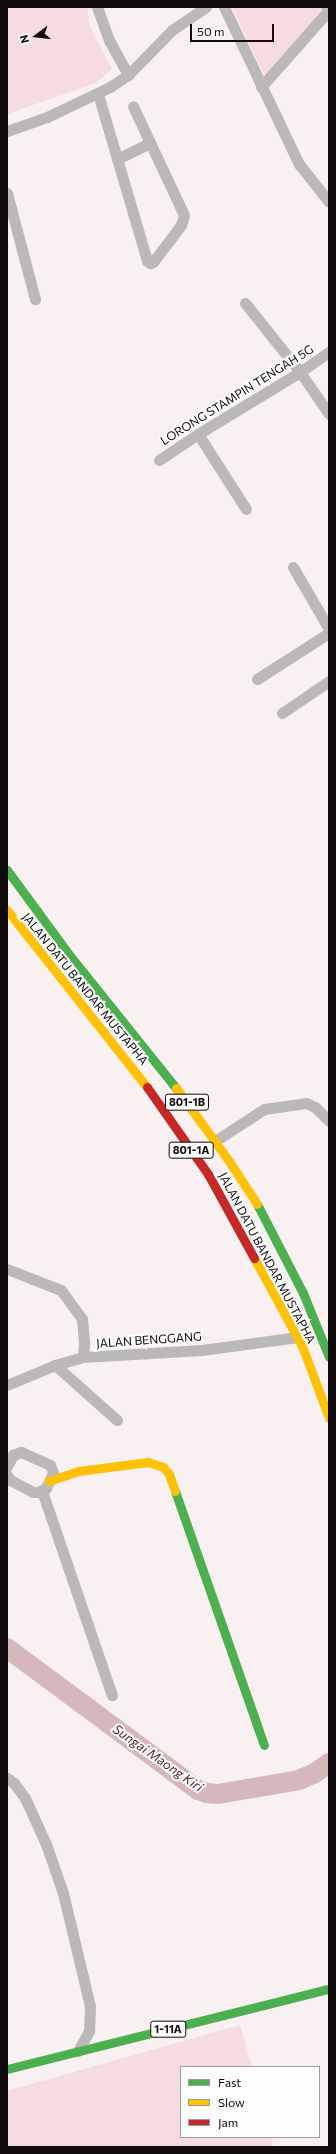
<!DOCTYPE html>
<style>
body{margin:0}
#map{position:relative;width:336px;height:2154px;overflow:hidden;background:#f8f0f1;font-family:Commissioner,sans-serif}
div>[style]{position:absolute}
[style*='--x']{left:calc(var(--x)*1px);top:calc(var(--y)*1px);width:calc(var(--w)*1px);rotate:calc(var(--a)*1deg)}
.green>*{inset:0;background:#f6dce0}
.river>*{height:20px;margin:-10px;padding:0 10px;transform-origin:10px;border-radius:10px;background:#d5b7bc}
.street>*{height:11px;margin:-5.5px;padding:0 5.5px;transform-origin:5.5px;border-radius:5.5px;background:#bbb8b8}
.fast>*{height:9px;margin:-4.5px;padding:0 4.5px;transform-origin:4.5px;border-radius:4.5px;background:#4caf50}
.slow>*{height:9px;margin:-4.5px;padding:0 4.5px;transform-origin:4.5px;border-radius:4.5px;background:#ffc107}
.jam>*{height:9px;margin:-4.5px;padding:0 4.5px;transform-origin:4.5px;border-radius:4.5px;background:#c62828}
span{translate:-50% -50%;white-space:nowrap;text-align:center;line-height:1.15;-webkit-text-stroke:4px #fdfdfd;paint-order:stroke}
.shield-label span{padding:1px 3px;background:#fdfdfd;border:1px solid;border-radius:3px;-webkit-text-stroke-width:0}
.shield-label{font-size:11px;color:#100b0c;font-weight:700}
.street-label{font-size:12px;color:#100b0c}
.water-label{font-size:13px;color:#572431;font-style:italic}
.frame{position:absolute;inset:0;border:8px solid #100b0c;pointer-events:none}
.legend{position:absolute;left:180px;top:2066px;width:140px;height:72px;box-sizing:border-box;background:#fdfdfd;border:1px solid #9e9c9d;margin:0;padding:5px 7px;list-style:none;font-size:12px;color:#100b0c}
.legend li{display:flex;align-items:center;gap:8px;height:20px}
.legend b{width:20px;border:1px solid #9e9c9d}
.north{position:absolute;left:16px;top:16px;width:40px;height:40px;-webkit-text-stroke:3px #fdfdfd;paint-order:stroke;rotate:255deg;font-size:11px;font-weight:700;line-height:16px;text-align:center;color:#100b0c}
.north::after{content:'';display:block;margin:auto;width:14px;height:18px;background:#100b0c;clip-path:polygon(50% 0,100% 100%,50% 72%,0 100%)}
.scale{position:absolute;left:190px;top:24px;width:84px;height:18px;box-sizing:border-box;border:2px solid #100b0c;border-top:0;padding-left:5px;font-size:12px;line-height:14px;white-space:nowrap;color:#100b0c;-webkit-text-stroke:3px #fdfdfd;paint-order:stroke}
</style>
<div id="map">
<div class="green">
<div style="clip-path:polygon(7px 7px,87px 7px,90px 27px,112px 69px,96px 83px,7px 114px)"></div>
<div style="clip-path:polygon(232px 7px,329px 7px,329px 20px,271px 84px,259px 65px)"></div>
<div style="clip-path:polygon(240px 2025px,252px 2067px,181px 2067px,181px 2137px,271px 2137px,273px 2147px,7px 2147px,7px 2091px)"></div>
</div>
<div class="river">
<div style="--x:7;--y:1648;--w:238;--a:36.6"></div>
<div style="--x:198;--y:1790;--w:9;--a:18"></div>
<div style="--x:207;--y:1793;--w:11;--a:5"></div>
<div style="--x:218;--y:1794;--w:82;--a:-9.8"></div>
<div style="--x:299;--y:1780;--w:17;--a:-24"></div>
<div style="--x:315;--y:1773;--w:17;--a:-36"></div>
</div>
<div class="street">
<div style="--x:97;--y:7;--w:37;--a:70"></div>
<div style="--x:110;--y:42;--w:38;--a:61"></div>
<div style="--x:224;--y:7;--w:174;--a:64.5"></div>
<div style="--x:299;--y:164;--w:48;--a:51.7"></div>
<div style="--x:261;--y:87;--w:103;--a:-48.6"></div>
<div style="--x:329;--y:10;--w:4;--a:-124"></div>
<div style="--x:98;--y:94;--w:174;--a:73.6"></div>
<div style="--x:147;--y:261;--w:4;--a:34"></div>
<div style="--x:150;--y:263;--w:3;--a:-18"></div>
<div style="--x:153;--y:262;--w:46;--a:-52.9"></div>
<div style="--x:181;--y:225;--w:10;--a:-73"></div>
<div style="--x:184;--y:215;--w:120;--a:-115.1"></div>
<div style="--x:7;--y:131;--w:42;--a:-19.3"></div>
<div style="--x:47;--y:117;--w:70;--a:-25.5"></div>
<div style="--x:110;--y:87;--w:22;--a:-34"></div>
<div style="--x:128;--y:75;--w:63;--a:-45.6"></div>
<div style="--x:172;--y:30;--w:41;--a:-34.1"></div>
<div style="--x:117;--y:159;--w:37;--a:-26"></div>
<div style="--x:7;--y:193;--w:110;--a:75.2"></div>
<div style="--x:245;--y:303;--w:88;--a:51.4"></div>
<div style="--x:300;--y:372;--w:51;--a:55.4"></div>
<div style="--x:198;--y:434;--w:89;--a:57.4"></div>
<div style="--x:159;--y:460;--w:47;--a:-33.7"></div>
<div style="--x:198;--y:434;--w:119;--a:-31.3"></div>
<div style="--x:300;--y:372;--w:35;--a:-35"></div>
<div style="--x:293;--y:567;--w:72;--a:59.9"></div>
<div style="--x:257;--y:679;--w:85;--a:-32.6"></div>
<div style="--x:282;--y:713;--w:57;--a:-34.2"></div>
<div style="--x:215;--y:1141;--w:59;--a:-33.1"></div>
<div style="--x:264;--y:1109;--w:42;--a:-8.1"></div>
<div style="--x:306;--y:1103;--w:10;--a:24"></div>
<div style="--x:315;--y:1107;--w:20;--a:45"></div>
<div style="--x:7;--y:1269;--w:58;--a:21.3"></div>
<div style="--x:61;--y:1290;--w:36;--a:54"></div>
<div style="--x:82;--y:1319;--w:25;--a:85"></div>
<div style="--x:84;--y:1344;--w:13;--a:94"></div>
<div style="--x:55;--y:1365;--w:83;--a:41.6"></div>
<div style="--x:7;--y:1385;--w:52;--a:-22.6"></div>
<div style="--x:55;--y:1365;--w:29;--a:-16"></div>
<div style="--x:83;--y:1357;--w:119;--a:-3.4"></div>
<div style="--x:202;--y:1350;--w:97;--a:-7.7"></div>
<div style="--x:7;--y:1466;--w:13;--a:-61"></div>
<div style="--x:13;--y:1455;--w:9;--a:-21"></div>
<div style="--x:21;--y:1452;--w:32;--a:24"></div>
<div style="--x:50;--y:1465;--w:9;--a:69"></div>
<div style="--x:53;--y:1473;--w:17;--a:115"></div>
<div style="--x:46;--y:1488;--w:9;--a:153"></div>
<div style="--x:38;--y:1492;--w:5;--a:180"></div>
<div style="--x:33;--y:1492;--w:26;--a:-152"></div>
<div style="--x:10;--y:1480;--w:6;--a:-121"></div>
<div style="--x:42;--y:1491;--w:216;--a:71.1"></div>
<div style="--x:7;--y:1778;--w:9;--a:36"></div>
<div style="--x:14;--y:1783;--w:19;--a:54"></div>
<div style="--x:25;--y:1798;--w:51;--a:65.5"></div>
<div style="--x:46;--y:1844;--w:52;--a:70.9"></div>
<div style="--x:63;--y:1893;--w:116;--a:76.6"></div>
<div style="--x:90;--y:2006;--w:25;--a:92"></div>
<div style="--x:89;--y:2031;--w:23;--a:119"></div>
</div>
<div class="fast">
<div style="--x:7;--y:870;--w:108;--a:53.7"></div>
<div style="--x:71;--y:957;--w:168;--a:51.3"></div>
<div style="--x:257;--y:1204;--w:100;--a:62.7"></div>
<div style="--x:303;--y:1293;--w:69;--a:67.9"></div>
<div style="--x:175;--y:1491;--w:269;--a:70.7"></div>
<div style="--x:7;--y:2069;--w:332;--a:-14"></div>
</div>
<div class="slow">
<div style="--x:7;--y:910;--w:226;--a:51.7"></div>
<div style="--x:176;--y:1088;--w:90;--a:54"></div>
<div style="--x:229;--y:1161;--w:51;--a:56.9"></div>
<div style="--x:254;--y:1258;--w:100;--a:61.4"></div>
<div style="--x:302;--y:1346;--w:77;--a:69.4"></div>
<div style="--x:49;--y:1481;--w:31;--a:-19"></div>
<div style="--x:78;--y:1471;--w:71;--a:-7.3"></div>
<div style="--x:148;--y:1462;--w:16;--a:18"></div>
<div style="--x:163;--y:1467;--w:9;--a:49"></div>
<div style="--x:169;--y:1474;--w:18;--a:71"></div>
</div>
<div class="jam">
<div style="--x:147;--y:1087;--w:106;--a:55"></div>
<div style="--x:208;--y:1174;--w:96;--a:61.3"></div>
</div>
<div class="shield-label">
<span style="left:187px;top:1102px">801-1B</span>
<span style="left:191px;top:1150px">801-1A</span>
<span style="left:168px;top:2029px">1-11A</span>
</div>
<div class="street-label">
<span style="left:237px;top:395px;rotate:-32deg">LORONG STAMPIN TENGAH 5G</span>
<span style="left:85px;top:989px;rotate:51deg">JALAN DATU BANDAR MUSTAPHA</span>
<span style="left:267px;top:1258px;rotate:62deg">JALAN DATU BANDAR MUSTAPHA</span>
<span style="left:149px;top:1340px;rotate:-4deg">JALAN BENGGANG</span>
</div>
<div class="water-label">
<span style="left:158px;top:1758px;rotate:35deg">Sungai Maong Kiri</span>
</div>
<div class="frame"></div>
<ul class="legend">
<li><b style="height:5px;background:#4caf50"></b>Fast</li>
<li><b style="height:5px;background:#ffc107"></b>Slow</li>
<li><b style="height:5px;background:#c62828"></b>Jam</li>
</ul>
<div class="north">N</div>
<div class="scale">50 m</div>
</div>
